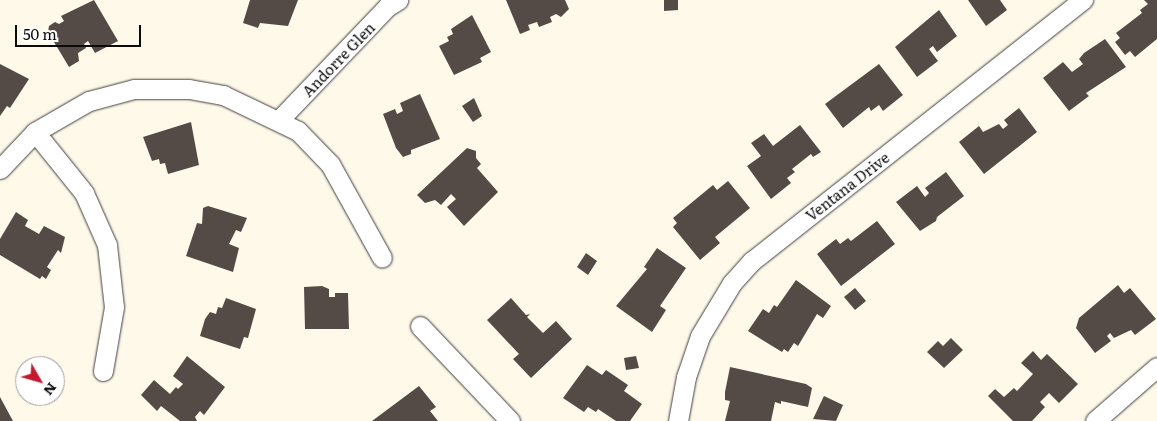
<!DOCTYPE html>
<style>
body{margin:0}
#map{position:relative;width:1157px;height:421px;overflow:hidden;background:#fff9e9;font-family:Literata,serif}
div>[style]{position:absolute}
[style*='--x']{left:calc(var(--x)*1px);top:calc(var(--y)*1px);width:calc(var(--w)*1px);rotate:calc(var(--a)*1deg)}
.building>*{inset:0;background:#554b46}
.roads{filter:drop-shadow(0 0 1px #3e3e3e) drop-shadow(0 0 1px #3e3e3e)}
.minor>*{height:19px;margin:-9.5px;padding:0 9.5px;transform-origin:9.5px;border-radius:9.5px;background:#fff}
span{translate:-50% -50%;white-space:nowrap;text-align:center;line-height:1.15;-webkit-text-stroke:5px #fff;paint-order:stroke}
.street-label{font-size:15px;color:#0b0b0b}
.north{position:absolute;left:15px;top:356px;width:50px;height:50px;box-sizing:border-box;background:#fff;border:1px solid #9d9d9d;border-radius:50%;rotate:128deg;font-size:14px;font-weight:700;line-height:20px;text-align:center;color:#0b0b0b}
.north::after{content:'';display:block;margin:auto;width:18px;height:22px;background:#c7172d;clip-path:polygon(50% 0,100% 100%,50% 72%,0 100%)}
.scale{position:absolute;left:15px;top:25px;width:126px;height:22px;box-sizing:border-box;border:2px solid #0b0b0b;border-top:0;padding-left:6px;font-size:15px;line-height:18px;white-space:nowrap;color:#0b0b0b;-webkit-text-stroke:4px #fff;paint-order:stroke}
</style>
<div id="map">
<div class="building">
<div style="clip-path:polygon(94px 0,118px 41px,95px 53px,88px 41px,84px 44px,86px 48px,78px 53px,79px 61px,69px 67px,48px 32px,49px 26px,55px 22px,59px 24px,64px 21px,61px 16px)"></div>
<div style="clip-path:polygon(250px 0,298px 0,288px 26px,260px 23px,258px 28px,243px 23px)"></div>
<div style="clip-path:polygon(506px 0,565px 0,569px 9px,561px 17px,556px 14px,550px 17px,552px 22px,539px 27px,537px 22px,528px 25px,530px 30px,520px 34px)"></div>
<div style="clip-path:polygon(664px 0,678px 0,678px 10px,664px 11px)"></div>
<div style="clip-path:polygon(968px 0,1000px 0,1007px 10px,986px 26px)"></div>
<div style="clip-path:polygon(1144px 0,1157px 0,1157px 39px,1135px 57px,1130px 51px,1125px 55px,1115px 42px,1120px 38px,1116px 33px,1142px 13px,1140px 10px,1148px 4px)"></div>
<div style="clip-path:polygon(939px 10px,957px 36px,937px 52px,933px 46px,929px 49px,938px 61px,917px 77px,895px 47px)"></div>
<div style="clip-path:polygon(472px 15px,491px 52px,480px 58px,482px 62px,454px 75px,439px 46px,449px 41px,447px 37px,453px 34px,451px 29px)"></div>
<div style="clip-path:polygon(1105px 39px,1126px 67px,1086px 93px,1089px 96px,1069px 111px,1043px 78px,1063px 62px,1072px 72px,1083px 64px,1079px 59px,1084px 53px)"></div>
<div style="clip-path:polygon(0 64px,29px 79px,10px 108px,7px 106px,0 116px)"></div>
<div style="clip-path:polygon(879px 64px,903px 95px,883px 111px,879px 105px,871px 111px,869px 107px,843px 128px,825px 104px)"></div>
<div style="clip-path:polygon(420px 94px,440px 139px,411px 150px,411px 154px,403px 157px,396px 148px,383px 114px,395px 109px,397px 114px,403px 111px,400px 103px)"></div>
<div style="clip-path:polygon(474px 98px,482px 116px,473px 122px,462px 106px)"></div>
<div style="clip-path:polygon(1019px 108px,1037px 132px,984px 174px,959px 142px,979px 126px,983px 132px,999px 124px,1003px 129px,1008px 125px,1004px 120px)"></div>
<div style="clip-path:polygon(191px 122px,199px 165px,168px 174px,165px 163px,160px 164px,159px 159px,152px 161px,143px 137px)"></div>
<div style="clip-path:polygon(800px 125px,821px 152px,813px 157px,811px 154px,792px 169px,795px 172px,787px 178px,791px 183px,771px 199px,747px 166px,761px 156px,751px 143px,764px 134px,773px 146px)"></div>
<div style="clip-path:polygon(467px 148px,476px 151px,476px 158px,481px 164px,477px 168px,498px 192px,464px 226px,447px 207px,456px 199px,451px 194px,441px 205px,435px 200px,425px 203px,417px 195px)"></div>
<div style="clip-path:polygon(946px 172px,964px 196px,937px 217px,936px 221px,920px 231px,896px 202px,917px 186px,925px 197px,929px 193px,925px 188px)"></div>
<div style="clip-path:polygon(728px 181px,750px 208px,715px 237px,720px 243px,700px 260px,673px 227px,677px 223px,673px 218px,713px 185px,717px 190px)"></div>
<div style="clip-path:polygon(208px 206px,247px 218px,241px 232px,236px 230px,229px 244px,239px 248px,233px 272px,186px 256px,197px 223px,202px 224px,203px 208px)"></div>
<div style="clip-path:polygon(16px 212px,28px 220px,25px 226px,39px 234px,44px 226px,65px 237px,61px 253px,58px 250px,47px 267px,51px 270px,46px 279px,42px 276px,40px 279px,0 255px,0 239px)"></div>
<div style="clip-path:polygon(877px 221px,895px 244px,841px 286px,817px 254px,836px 239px,840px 244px,848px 238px,851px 241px)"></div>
<div style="clip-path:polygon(657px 248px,686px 268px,660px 306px,666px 310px,652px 332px,616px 306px,647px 269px,644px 267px)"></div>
<div style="clip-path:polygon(586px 253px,597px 261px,588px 275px,577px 267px)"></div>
<div style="clip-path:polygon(796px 280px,831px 306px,823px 318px,817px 314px,798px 346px,794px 343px,788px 352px,784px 349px,782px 352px,748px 331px,763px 309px,769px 313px,774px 305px,777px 307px)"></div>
<div style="clip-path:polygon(1118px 285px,1124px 293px,1130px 288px,1156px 319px,1135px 335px,1131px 330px,1114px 338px,1110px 333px,1107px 336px,1111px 341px,1095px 353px,1076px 328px,1079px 318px)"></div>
<div style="clip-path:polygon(322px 286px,329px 289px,329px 297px,335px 297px,335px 293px,348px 293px,349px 329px,305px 329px,304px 287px)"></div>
<div style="clip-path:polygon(855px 288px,866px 301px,855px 310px,844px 297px)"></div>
<div style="clip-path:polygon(226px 298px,256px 309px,248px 338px,244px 337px,240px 349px,200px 336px,205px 319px,210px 312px,216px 314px,218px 307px,222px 308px)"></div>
<div style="clip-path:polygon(511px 298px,526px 315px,530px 314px,527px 317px,543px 333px,556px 321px,572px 339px,531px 378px,513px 359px,519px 354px,487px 320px)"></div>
<div style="clip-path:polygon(951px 338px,963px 350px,944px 368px,927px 352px,938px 341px,943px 346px)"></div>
<div style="clip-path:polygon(1033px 351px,1041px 360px,1047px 354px,1078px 384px,1059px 403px,1049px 393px,1040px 402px,1045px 407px,1032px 421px,1013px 421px,988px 396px,995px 389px,1004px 397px,1014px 388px,1017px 391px,1033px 374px,1021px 363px)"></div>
<div style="clip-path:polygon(187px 356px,225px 387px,204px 415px,200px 411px,195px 417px,197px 421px,180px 421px,161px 406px,157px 411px,141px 395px,154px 380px,170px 394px,176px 387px,178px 389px,183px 384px,173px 376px)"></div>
<div style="clip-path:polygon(636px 356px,639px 368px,626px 370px,624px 358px)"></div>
<div style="clip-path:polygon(587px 365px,602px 375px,606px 370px,628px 385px,624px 391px,642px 404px,630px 421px,616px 421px,598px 409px,596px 412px,588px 407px,584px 412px,563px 398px)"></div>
<div style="clip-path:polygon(730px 367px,806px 384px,812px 388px,808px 407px,781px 401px,781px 404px,775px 402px,771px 421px,725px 421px,730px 401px,725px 400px,725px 392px)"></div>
<div style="clip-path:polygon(419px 386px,436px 407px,430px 411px,438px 421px,372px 421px)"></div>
<div style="clip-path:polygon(824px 396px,843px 405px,836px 421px,813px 419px)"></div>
<div style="clip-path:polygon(0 397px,13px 421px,0 421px)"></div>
</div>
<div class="roads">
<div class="minor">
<div style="--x:279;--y:120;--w:158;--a:-46.3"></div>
<div style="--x:388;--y:6;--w:12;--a:-31"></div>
<div style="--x:35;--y:132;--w:78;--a:51.2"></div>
<div style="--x:84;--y:193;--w:57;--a:66.1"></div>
<div style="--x:107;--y:245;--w:62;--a:83.6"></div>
<div style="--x:114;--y:307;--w:65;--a:99.8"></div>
<div style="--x:0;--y:169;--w:51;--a:-46.6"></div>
<div style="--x:35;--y:132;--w:62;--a:-29.9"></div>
<div style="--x:89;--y:101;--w:47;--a:-14.9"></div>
<div style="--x:134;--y:89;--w:55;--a:0"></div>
<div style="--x:189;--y:89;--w:35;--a:10"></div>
<div style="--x:223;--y:95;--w:83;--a:25.6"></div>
<div style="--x:298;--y:131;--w:46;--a:45.9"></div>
<div style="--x:330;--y:164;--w:107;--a:61"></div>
<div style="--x:420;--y:326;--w:131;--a:46.5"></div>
<div style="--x:678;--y:421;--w:45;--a:-79.7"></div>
<div style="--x:686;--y:377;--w:43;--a:-71.1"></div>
<div style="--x:700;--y:336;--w:62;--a:-58.9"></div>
<div style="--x:732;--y:283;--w:30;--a:-48"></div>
<div style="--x:752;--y:261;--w:422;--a:-38.3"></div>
<div style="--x:1095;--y:421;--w:82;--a:-41.1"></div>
</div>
</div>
<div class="street-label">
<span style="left:338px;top:59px;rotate:-46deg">Andorre Glen</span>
<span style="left:847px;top:186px;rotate:-38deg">Ventana Drive</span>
</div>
<div class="north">N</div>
<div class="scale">50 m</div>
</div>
